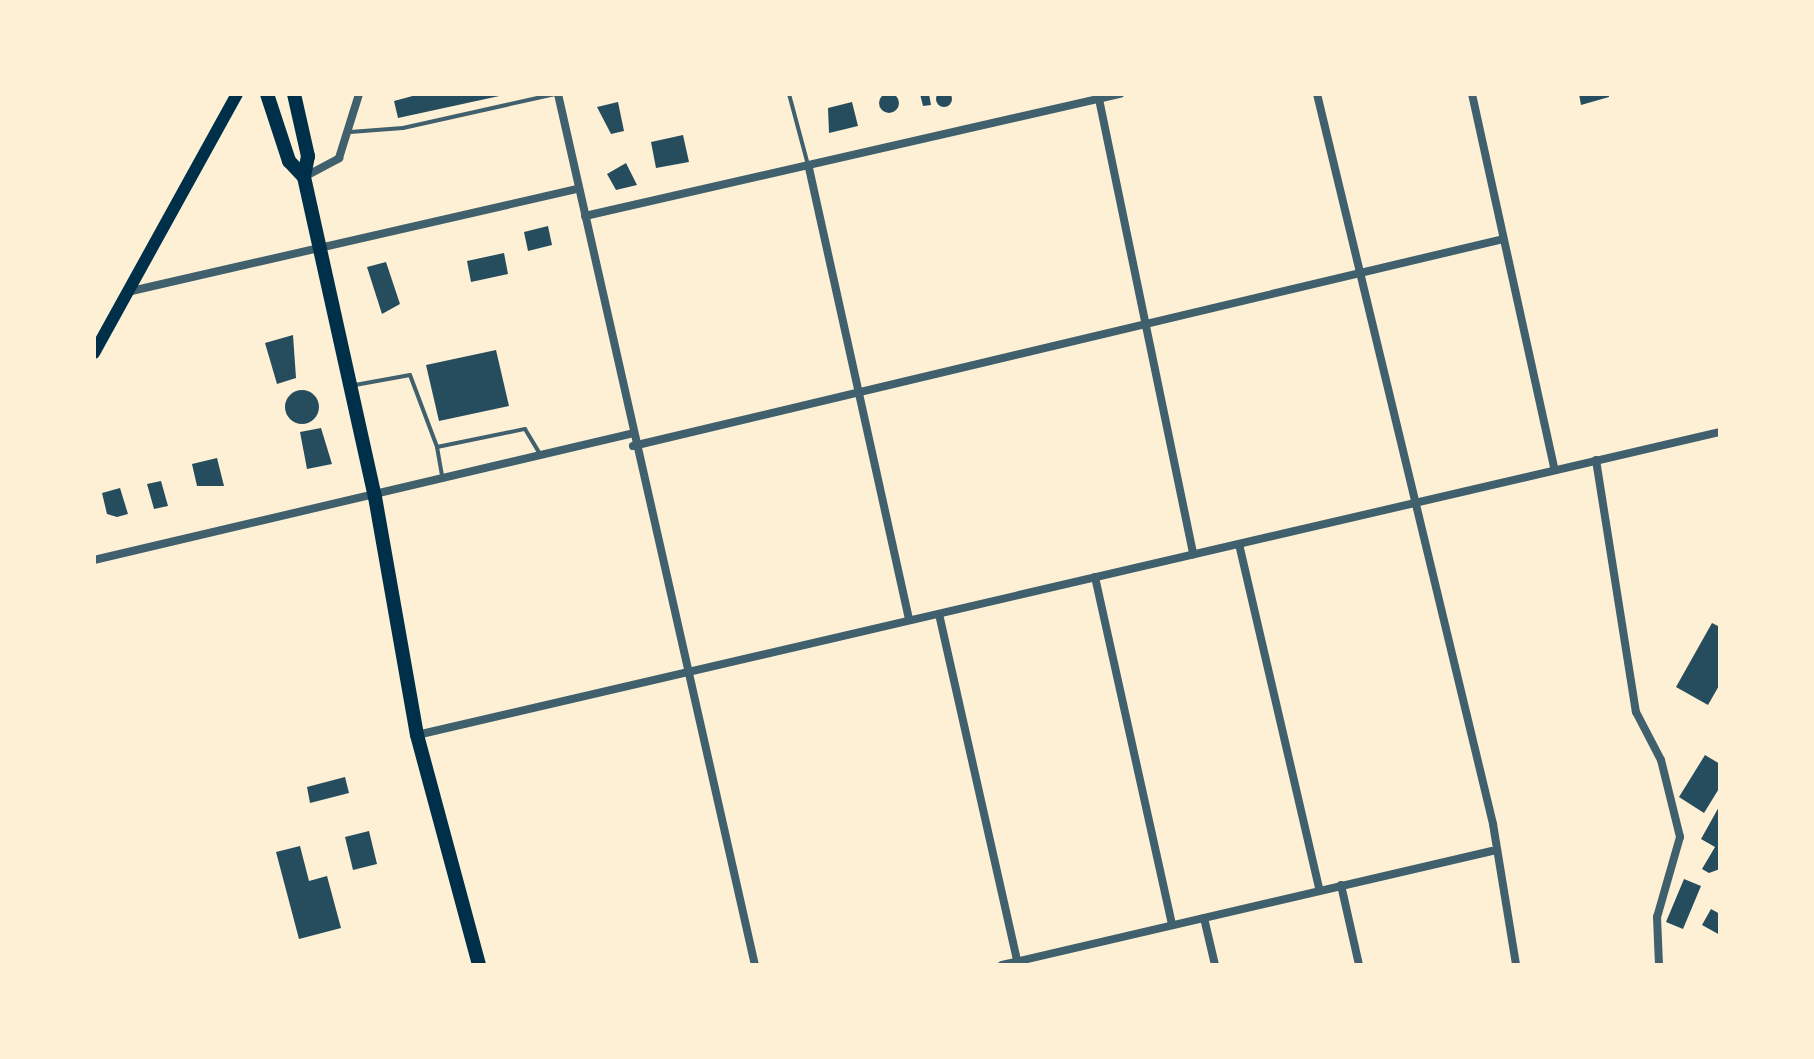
<!DOCTYPE html>
<style>
body{margin:0}
#map{position:relative;width:1814px;height:1059px;overflow:hidden;background:#fdf0d5;font-family:"Noto Sans",sans-serif}
div>[style]{position:absolute}
[style*='--x']{left:calc(var(--x)*1px);top:calc(var(--y)*1px);width:calc(var(--w)*1px);rotate:calc(var(--a)*1deg)}
.building>*{inset:0;background:#264d5e}
.round{border-radius:50%}
.service>*{height:4px;margin:-2px;padding:0 2px;transform-origin:2px;border-radius:2px;background:#3f606c}
.minor>*{height:8px;margin:-4px;padding:0 4px;transform-origin:4px;border-radius:4px;background:#3f606c}
.secondary>*{height:12px;margin:-6px;padding:0 6px;transform-origin:6px;border-radius:6px;background:#003049}
.primary>*{height:14px;margin:-7px;padding:0 7px;transform-origin:7px;border-radius:7px;background:#003049}
span{translate:-50% -50%;white-space:nowrap;text-align:center;line-height:1.15;-webkit-text-stroke:8px #fdf0d5;paint-order:stroke}
.frame{position:absolute;inset:0;border:96px solid #fdf0d5;pointer-events:none}
</style>
<div id="map">
<div class="building">
<div class="round" style="left:936px;top:91px;width:16px;height:16px"></div>
<div class="round" style="left:879px;top:93px;width:20px;height:20px"></div>
<div style="clip-path:polygon(420px 94px,504px 94px,504px 95px,398px 118px,394px 101px)"></div>
<div style="clip-path:polygon(920px 94px,929px 94px,931px 105px,923px 106px)"></div>
<div style="clip-path:polygon(1579px 94px,1609px 94px,1609px 97px,1581px 105px)"></div>
<div style="clip-path:polygon(618px 102px,624px 131px,611px 134px,597px 107px)"></div>
<div style="clip-path:polygon(852px 102px,858px 126px,829px 133px,828px 108px)"></div>
<div style="clip-path:polygon(683px 135px,689px 162px,656px 168px,651px 142px)"></div>
<div style="clip-path:polygon(626px 163px,637px 185px,616px 190px,607px 174px)"></div>
<div style="clip-path:polygon(548px 226px,552px 245px,528px 251px,524px 232px)"></div>
<div style="clip-path:polygon(504px 253px,508px 274px,471px 282px,467px 261px)"></div>
<div style="clip-path:polygon(386px 262px,400px 304px,382px 314px,367px 267px)"></div>
<div style="clip-path:polygon(293px 335px,296px 378px,277px 384px,265px 343px)"></div>
<div style="clip-path:polygon(496px 350px,509px 406px,439px 421px,426px 365px)"></div>
<div class="round" style="left:285px;top:390px;width:34px;height:34px"></div>
<div style="clip-path:polygon(321px 428px,332px 464px,307px 469px,300px 432px)"></div>
<div style="clip-path:polygon(217px 458px,224px 486px,197px 486px,192px 464px)"></div>
<div style="clip-path:polygon(161px 481px,168px 506px,154px 509px,147px 484px)"></div>
<div style="clip-path:polygon(120px 488px,128px 514px,117px 517px,107px 514px,102px 493px)"></div>
<div style="clip-path:polygon(1712px 623px,1720px 627px,1720px 684px,1708px 705px,1676px 687px)"></div>
<div style="clip-path:polygon(1705px 755px,1720px 764px,1720px 787px,1704px 813px,1679px 797px)"></div>
<div style="clip-path:polygon(345px 777px,349px 793px,310px 803px,307px 787px)"></div>
<div style="clip-path:polygon(1720px 805px,1720px 869px,1709px 873px,1702px 869px,1715px 847px,1701px 839px)"></div>
<div style="clip-path:polygon(369px 831px,377px 864px,353px 870px,345px 837px)"></div>
<div style="clip-path:polygon(300px 846px,309px 881px,327px 876px,341px 928px,299px 939px,276px 852px)"></div>
<div style="clip-path:polygon(1684px 879px,1701px 886px,1683px 929px,1666px 922px)"></div>
<div style="clip-path:polygon(1711px 909px,1720px 914px,1720px 935px,1702px 925px)"></div>
</div>
<div class="service">
<div style="--x:789;--y:94;--w:73;--a:75"></div>
<div style="--x:350;--y:132;--w:53;--a:-4.3"></div>
<div style="--x:403;--y:128;--w:156;--a:-12.6"></div>
<div style="--x:355;--y:385;--w:56;--a:-10.3"></div>
<div style="--x:410;--y:375;--w:77;--a:69.4"></div>
<div style="--x:437;--y:447;--w:90;--a:-11.6"></div>
<div style="--x:525;--y:429;--w:29;--a:59"></div>
<div style="--x:437;--y:447;--w:29;--a:80"></div>
</div>
<div class="minor">
<div style="--x:558;--y:94;--w:893;--a:77.26"></div>
<div style="--x:1317;--y:94;--w:751;--a:76.44"></div>
<div style="--x:1493;--y:824;--w:143;--a:80.7"></div>
<div style="--x:1472;--y:94;--w:385;--a:77.6"></div>
<div style="--x:1099;--y:99;--w:465;--a:78.3"></div>
<div style="--x:809;--y:168;--w:463;--a:77.5"></div>
<div style="--x:304;--y:177;--w:40;--a:-28"></div>
<div style="--x:339;--y:158;--w:67;--a:-72.6"></div>
<div style="--x:585;--y:216;--w:549;--a:-12.85"></div>
<div style="--x:127;--y:292;--w:463;--a:-12.9"></div>
<div style="--x:633;--y:446;--w:890;--a:-13.38"></div>
<div style="--x:1596;--y:460;--w:255;--a:81"></div>
<div style="--x:1636;--y:712;--w:54;--a:62.5"></div>
<div style="--x:1661;--y:760;--w:79;--a:76.1"></div>
<div style="--x:1680;--y:837;--w:83;--a:106"></div>
<div style="--x:1657;--y:917;--w:48;--a:87.6"></div>
<div style="--x:1239;--y:544;--w:353;--a:76.9"></div>
<div style="--x:94;--y:560;--w:551;--a:-13.23"></div>
<div style="--x:1095;--y:577;--w:355;--a:77.5"></div>
<div style="--x:939;--y:614;--w:359;--a:77.3"></div>
<div style="--x:417;--y:735;--w:1338;--a:-13.09"></div>
<div style="--x:1341;--y:885;--w:82;--a:77.3"></div>
<div style="--x:1204;--y:918;--w:48;--a:76.8"></div>
<div style="--x:1002;--y:965;--w:503;--a:-13.1"></div>
</div>
<div class="secondary">
<div style="--x:94;--y:353;--w:296;--a:-61.1"></div>
</div>
<div class="primary">
<div style="--x:267;--y:94;--w:71;--a:71.8"></div>
<div style="--x:289;--y:161;--w:22;--a:47"></div>
<div style="--x:294;--y:94;--w:64;--a:77.3"></div>
<div style="--x:308;--y:156;--w:21;--a:101"></div>
<div style="--x:304;--y:177;--w:328;--a:77.5"></div>
<div style="--x:375;--y:497;--w:242;--a:80"></div>
<div style="--x:417;--y:735;--w:238;--a:74.9"></div>
</div>
<div class="frame"></div>
</div>
